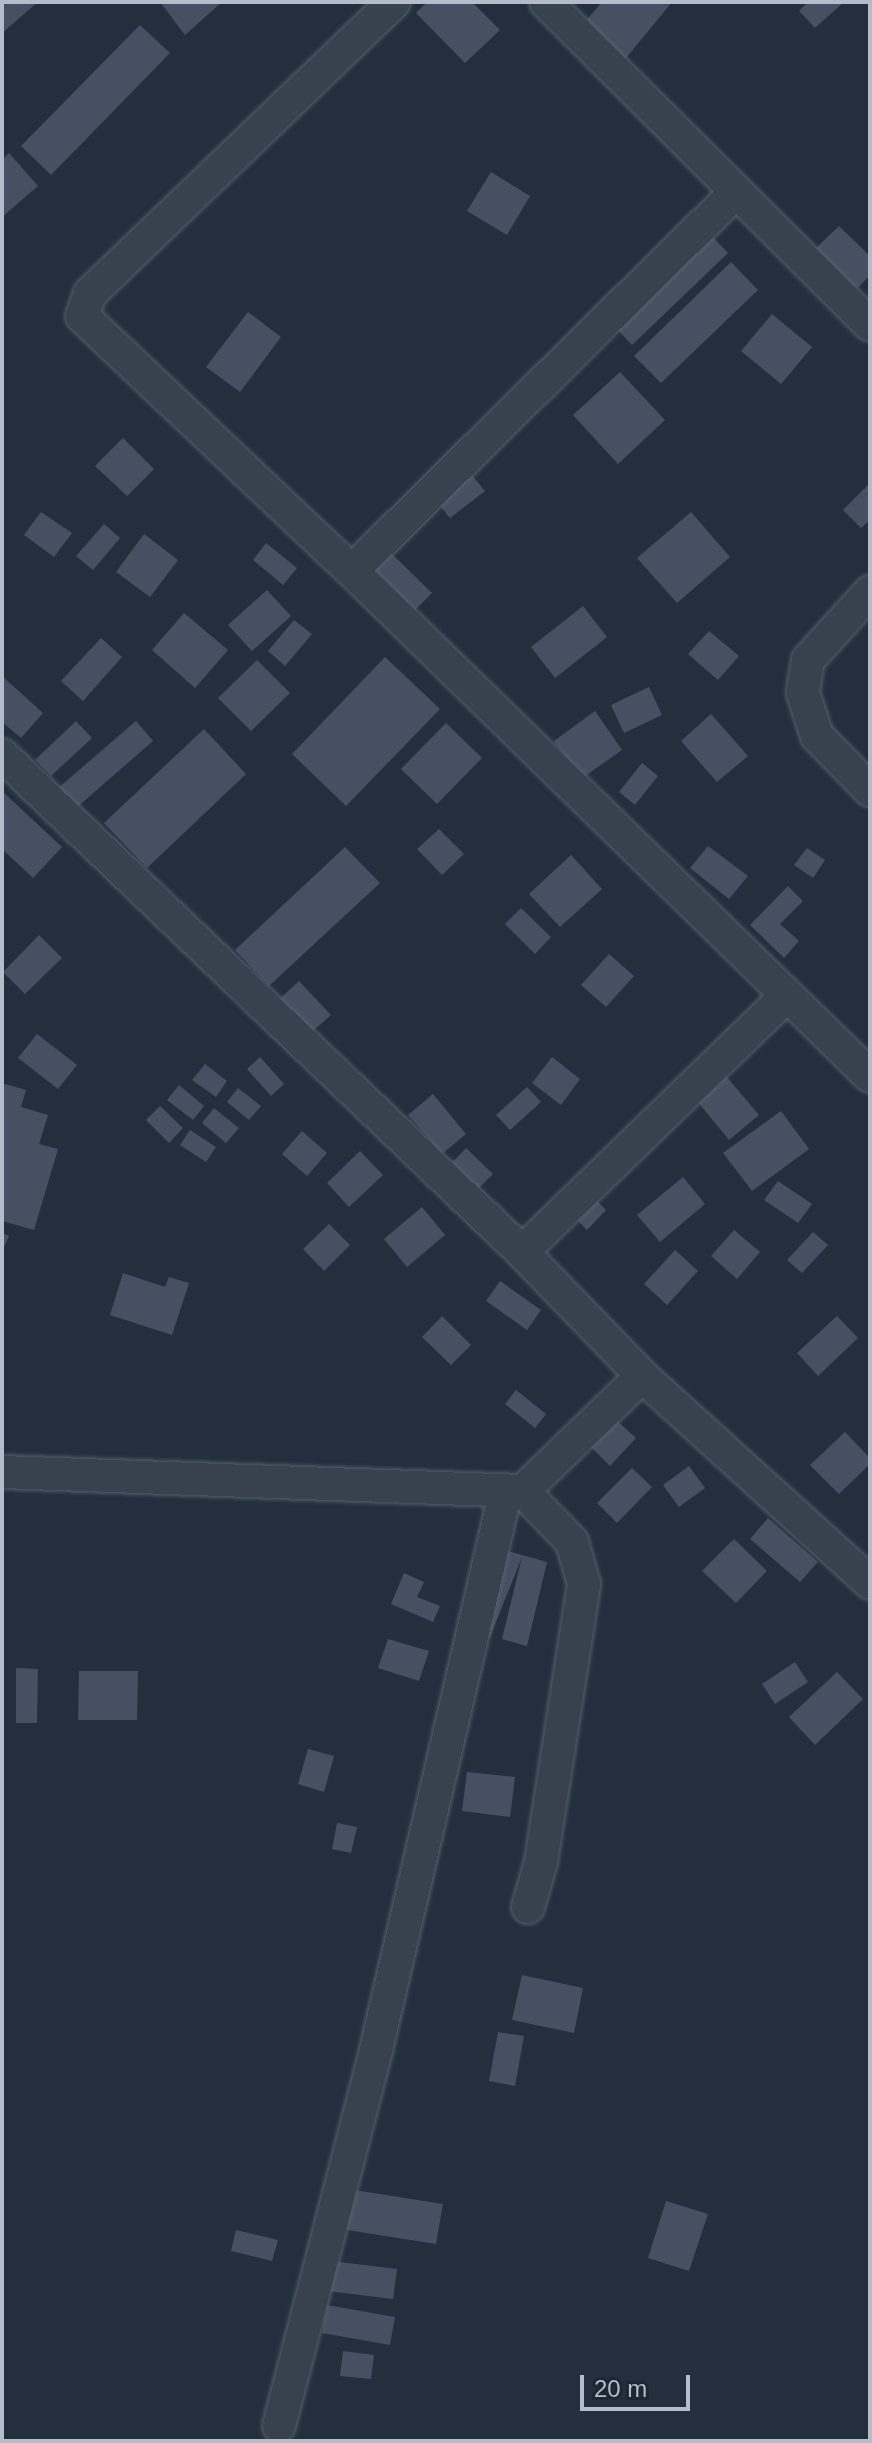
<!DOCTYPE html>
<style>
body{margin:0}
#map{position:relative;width:872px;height:2443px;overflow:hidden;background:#242f3e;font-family:Arial,sans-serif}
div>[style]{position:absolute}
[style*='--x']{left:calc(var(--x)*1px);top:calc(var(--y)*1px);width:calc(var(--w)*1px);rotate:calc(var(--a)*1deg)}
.building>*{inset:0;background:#455162}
.roads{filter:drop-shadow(0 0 2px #565f6c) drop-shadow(0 0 2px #565f6c)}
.minor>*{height:32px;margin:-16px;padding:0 16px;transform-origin:16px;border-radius:16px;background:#38414e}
span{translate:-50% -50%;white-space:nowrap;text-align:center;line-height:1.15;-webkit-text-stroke:6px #1d2633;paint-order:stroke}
.frame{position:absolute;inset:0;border:4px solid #b4bcc9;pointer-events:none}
.scale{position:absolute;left:580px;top:2375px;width:110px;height:36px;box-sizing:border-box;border:4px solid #b4bcc9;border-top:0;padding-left:10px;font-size:24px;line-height:28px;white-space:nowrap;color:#b4bcc9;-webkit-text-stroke:6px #1d2633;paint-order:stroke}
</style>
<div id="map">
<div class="building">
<div style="clip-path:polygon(2px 2px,38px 2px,2px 33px)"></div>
<div style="clip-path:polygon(160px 2px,222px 2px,185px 35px)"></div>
<div style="clip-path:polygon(427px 2px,472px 2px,500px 30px,465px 63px,416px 13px)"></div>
<div style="clip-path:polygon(602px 2px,672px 2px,622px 63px,580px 28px)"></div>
<div style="clip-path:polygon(808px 2px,844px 2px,815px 28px,799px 11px)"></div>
<div style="clip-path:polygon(140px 25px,170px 53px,51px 175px,21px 146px)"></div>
<div style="clip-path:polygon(9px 153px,38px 186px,2px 217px,2px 160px)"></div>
<div style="clip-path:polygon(491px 172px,530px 196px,507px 235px,467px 211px)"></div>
<div style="clip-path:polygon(839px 226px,870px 256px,870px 275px,857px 289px,815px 249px)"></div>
<div style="clip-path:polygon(710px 234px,728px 253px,632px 345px,614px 326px)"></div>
<div style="clip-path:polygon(731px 262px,758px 290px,661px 383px,634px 356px)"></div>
<div style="clip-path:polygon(248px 312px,281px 337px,240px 392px,206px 367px)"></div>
<div style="clip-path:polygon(772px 314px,812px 347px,781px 384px,741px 351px)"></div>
<div style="clip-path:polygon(620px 372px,665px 420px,618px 464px,573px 415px)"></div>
<div style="clip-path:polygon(123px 438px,154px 469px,127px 496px,95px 466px)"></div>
<div style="clip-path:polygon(471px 474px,485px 491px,450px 518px,437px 502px)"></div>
<div style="clip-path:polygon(870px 483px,870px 520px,861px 528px,843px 510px)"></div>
<div style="clip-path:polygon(41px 512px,72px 533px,54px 557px,24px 535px)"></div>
<div style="clip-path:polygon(691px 512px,730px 557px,677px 603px,637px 558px)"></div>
<div style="clip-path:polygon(104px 524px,120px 538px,93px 570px,76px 556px)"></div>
<div style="clip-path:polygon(144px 534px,178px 560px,150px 597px,116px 572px)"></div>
<div style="clip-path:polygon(266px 543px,297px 568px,283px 585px,253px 560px)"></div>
<div style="clip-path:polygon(391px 553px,432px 593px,413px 612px,373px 573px)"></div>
<div style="clip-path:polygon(267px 590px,291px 616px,252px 651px,228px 625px)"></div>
<div style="clip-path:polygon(583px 606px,607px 637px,555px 678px,531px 647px)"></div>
<div style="clip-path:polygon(184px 613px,228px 650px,195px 688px,152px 650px)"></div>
<div style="clip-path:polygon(294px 620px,312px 634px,285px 666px,268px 651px)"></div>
<div style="clip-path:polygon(709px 631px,739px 656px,718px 680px,688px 654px)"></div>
<div style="clip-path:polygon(101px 638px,122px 657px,83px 701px,61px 681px)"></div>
<div style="clip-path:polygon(385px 657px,440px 709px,346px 806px,292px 754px)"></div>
<div style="clip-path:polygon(257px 660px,290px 693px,251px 731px,218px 698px)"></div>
<div style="clip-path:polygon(2px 676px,43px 713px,21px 738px,2px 722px)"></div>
<div style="clip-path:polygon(649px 687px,662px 715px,624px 733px,611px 705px)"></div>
<div style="clip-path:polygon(595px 711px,622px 750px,581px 779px,554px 741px)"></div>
<div style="clip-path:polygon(711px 714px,748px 756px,717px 782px,681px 741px)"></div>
<div style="clip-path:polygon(76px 721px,92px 738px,51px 776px,35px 760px)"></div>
<div style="clip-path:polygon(136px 721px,153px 741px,75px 809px,57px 789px)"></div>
<div style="clip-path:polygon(446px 723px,482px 758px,437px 804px,401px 769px)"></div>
<div style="clip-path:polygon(204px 729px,246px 774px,147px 868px,104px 823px)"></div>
<div style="clip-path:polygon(642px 763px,658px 776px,635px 805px,619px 792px)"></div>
<div style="clip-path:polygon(2px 791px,62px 847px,33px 878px,2px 849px)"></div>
<div style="clip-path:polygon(439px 829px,464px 854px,442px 875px,417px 849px)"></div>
<div style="clip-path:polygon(708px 846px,748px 876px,729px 899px,690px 868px)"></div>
<div style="clip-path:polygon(345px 847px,380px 883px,269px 986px,235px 950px)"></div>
<div style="clip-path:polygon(807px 848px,825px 860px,813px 878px,794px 865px)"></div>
<div style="clip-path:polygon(571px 855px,602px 889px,560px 927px,529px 894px)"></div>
<div style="clip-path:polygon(788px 886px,803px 901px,780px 924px,799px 941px,784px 958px,750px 925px)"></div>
<div style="clip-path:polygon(521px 908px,551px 937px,535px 954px,505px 924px)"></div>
<div style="clip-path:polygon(39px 935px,62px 958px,25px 994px,3px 972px)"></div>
<div style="clip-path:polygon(609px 954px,634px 976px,606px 1007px,581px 985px)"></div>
<div style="clip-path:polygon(299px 981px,331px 1015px,306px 1037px,274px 1004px)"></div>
<div style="clip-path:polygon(37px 1034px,77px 1065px,58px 1089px,18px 1058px)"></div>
<div style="clip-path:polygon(260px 1057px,284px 1084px,271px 1096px,247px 1069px)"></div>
<div style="clip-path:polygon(552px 1057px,580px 1079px,561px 1105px,532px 1083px)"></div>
<div style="clip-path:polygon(205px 1064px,227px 1081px,216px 1097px,192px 1080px)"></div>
<div style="clip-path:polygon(726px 1076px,759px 1115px,729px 1140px,697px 1101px)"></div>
<div style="clip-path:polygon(2px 1083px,26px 1090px,21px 1107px,48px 1115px,39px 1144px,58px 1149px,34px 1230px,2px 1221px)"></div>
<div style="clip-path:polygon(179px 1085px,204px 1106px,193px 1120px,167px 1100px)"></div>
<div style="clip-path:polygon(527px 1087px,541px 1102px,510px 1130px,496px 1115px)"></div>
<div style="clip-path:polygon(238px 1088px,261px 1106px,249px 1120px,227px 1102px)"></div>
<div style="clip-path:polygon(433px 1094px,466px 1134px,442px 1154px,408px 1115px)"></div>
<div style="clip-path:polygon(160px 1106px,183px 1128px,169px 1143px,146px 1120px)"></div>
<div style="clip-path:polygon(214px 1108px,239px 1128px,226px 1143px,202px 1123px)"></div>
<div style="clip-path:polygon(781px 1111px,809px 1149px,752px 1191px,723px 1153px)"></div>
<div style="clip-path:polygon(190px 1130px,216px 1147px,206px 1162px,180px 1145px)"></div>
<div style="clip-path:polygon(302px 1131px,327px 1153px,307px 1176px,282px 1154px)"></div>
<div style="clip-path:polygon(466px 1148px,493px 1174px,473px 1194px,446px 1169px)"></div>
<div style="clip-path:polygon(360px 1151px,383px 1175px,349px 1207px,327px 1183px)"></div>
<div style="clip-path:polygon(683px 1177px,705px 1204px,660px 1242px,637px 1215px)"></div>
<div style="clip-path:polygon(778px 1181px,812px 1204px,798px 1223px,764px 1200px)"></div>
<div style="clip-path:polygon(592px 1196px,606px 1210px,587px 1230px,572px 1215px)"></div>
<div style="clip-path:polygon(422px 1207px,445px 1235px,407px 1267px,384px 1239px)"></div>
<div style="clip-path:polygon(329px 1224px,350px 1245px,324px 1271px,303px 1249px)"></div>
<div style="clip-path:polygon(734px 1230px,760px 1252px,737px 1279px,711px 1256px)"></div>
<div style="clip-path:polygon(813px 1232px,828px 1245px,802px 1273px,787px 1260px)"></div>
<div style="clip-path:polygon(2px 1233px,9px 1236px,2px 1252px)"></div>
<div style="clip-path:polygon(675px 1250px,698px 1271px,667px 1305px,644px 1284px)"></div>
<div style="clip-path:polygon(123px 1273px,165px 1287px,169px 1277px,189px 1283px,172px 1335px,110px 1315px)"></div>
<div style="clip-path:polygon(500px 1281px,541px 1310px,527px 1330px,486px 1301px)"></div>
<div style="clip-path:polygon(442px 1316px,471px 1345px,451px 1365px,422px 1337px)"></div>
<div style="clip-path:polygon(837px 1316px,858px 1338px,818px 1376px,797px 1353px)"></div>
<div style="clip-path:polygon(516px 1390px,546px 1414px,535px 1428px,505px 1404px)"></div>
<div style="clip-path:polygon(616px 1420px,636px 1438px,610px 1466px,591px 1447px)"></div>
<div style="clip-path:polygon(845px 1432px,870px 1458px,870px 1464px,839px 1494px,810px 1465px)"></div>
<div style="clip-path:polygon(689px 1466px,705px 1488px,679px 1507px,663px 1485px)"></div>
<div style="clip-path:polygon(632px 1468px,652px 1487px,617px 1523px,597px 1503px)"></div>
<div style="clip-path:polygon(768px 1518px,818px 1562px,800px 1582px,750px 1539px)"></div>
<div style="clip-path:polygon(734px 1539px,767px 1571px,736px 1603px,702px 1571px)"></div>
<div style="clip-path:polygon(508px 1551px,547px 1562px,527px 1646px,502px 1639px,522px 1557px,490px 1637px,476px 1632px)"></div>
<div style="clip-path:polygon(404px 1573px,424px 1582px,417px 1597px,440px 1606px,433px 1622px,391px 1604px)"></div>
<div style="clip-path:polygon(388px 1639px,429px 1651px,419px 1681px,378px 1668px)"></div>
<div style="clip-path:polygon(795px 1662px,808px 1682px,775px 1704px,762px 1684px)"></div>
<div style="clip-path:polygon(16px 1668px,38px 1669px,37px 1723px,16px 1723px)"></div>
<div style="clip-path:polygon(79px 1671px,138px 1671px,137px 1720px,78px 1720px)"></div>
<div style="clip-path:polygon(837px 1672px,863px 1699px,815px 1745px,789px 1717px)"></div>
<div style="clip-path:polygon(308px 1749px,334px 1756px,324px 1792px,298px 1784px)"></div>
<div style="clip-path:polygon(467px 1772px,515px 1777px,510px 1817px,462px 1811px)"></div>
<div style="clip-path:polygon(337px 1823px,357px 1827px,351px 1853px,332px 1849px)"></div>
<div style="clip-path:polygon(522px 1975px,583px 1988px,574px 2033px,512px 2020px)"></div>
<div style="clip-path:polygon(498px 2032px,524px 2036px,515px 2086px,489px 2081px)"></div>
<div style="clip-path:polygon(348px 2189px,443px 2204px,436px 2244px,341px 2229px)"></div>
<div style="clip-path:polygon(666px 2201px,708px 2214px,689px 2271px,648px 2258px)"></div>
<div style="clip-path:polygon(236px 2230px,278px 2240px,272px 2261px,231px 2251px)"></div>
<div style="clip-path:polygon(331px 2261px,397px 2269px,393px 2299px,327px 2291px)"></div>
<div style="clip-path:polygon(327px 2305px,395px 2317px,390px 2345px,322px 2333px)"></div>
<div style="clip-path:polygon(343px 2351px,374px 2355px,371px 2379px,340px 2376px)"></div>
</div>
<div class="roads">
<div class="minor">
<div style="--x:394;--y:2;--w:422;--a:136.2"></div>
<div style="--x:90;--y:294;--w:23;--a:110"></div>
<div style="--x:82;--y:316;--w:371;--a:43.4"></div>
<div style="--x:352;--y:571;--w:723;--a:44.27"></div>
<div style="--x:546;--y:2;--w:457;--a:44.9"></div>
<div style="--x:352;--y:571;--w:540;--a:-44.62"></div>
<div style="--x:870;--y:592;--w:92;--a:132.4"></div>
<div style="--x:808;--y:660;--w:33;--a:99"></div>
<div style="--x:803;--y:693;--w:45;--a:72"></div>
<div style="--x:817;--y:736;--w:76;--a:45.5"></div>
<div style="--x:2;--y:755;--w:719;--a:43.7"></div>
<div style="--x:522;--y:1252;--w:173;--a:45.9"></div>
<div style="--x:642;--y:1376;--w:308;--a:42.2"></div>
<div style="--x:522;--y:1252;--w:366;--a:-44.1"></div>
<div style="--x:2;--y:1472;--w:521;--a:2.09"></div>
<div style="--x:523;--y:1491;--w:165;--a:-44"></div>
<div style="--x:523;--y:1491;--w:71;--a:46.1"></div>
<div style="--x:572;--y:1542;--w:44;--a:74.1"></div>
<div style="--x:584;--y:1584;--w:281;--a:98.8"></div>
<div style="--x:541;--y:1862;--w:47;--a:106.1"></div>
<div style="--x:279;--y:2426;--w:388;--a:-75.5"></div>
<div style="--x:376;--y:2050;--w:575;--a:-76.93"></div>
</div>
</div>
<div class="frame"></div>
<div class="scale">20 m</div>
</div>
